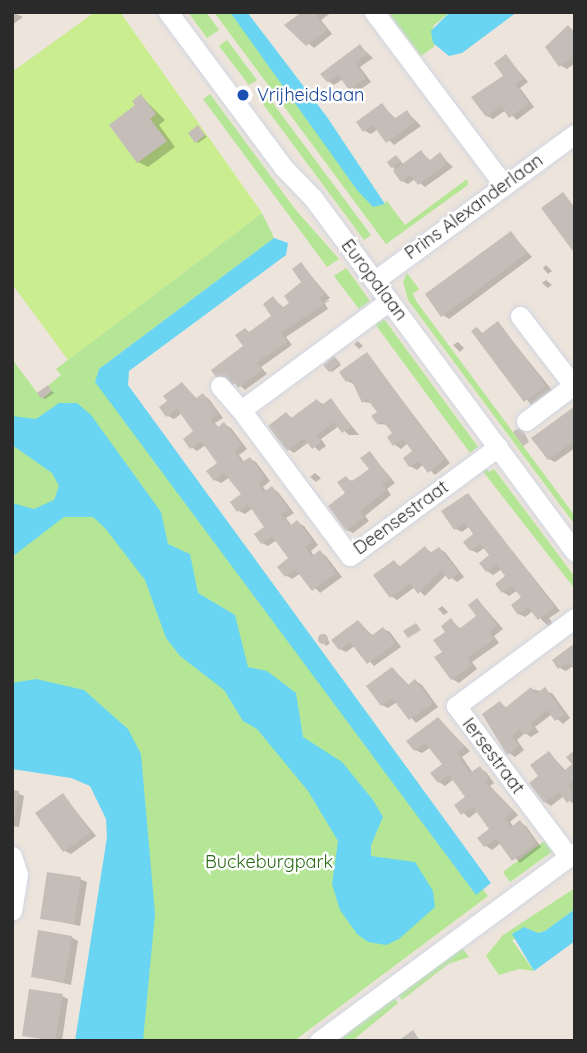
<!DOCTYPE html>
<style>
body{margin:0}
#map{position:relative;width:587px;height:1053px;overflow:hidden;background:#ede4db;font-family:Quicksand,sans-serif}
div>[style]{position:absolute}
[style*='--x']{left:calc(var(--x)*1px);top:calc(var(--y)*1px);width:calc(var(--w)*1px);rotate:calc(var(--a)*1deg)}
.green>*{inset:0;background:#b4e695}
.pitch>*{inset:0;background:#caed90}
.water>*{inset:0;background:#69d5f3}
.shadow>*{inset:0;background:#0003}
.building>*{inset:0;background:#c5beb8}
.round{border-radius:50%}
.roads{filter:drop-shadow(0 0 2px #d0d5e3) drop-shadow(0 0 2px #d0d5e3)}
.minor>*{height:19px;margin:-9.5px;padding:0 9.5px;transform-origin:9.5px;border-radius:9.5px;background:#fff}
.dots>*{width:19px;height:19px;translate:-50% -50%;box-sizing:border-box;border:4px solid #fff;border-radius:50%}
span{translate:-50% -50%;white-space:nowrap;text-align:center;line-height:1.15;-webkit-text-stroke:5px #fff;paint-order:stroke}
.transit-label{font-size:18px;color:#164399}
.left{translate:0 -50%;text-align:left}
.street-label{font-size:18px;color:#2a2a2a}
.park-label{font-size:18px;color:#2c6a17}
.frame{position:absolute;inset:0;border:14px solid #2a2a2a;pointer-events:none}
</style>
<div id="map">
<div class="green">
<div style="clip-path:polygon(188px 12px,206px 12px,219px 30px,207px 38px)"></div>
<div style="clip-path:polygon(214px 12px,230px 12px,360px 188px,385px 204px,386px 200px,405px 225px,467px 179px,468px 185px,386px 244px)"></div>
<div style="clip-path:polygon(388px 12px,450px 12px,433px 26px,435px 46px,421px 56px)"></div>
<div style="clip-path:polygon(227px 40px,257px 80px,249px 85px,219px 46px)"></div>
<div style="clip-path:polygon(264px 91px,371px 235px,364px 240px,257px 96px)"></div>
<div style="clip-path:polygon(210px 94px,295px 209px,339px 259px,327px 267px,203px 99px)"></div>
<div style="clip-path:polygon(262px 213px,274px 238px,99px 369px,97px 375px,488px 896px,294px 1041px,78px 1041px,117px 825px,97px 778px,12px 761px,12px 359px,38px 394px,61px 375px,56px 369px)"></div>
<div style="clip-path:polygon(346px 268px,370px 301px,359px 309px,334px 276px)"></div>
<div style="clip-path:polygon(407px 273px,419px 289px,413px 294px,416px 301px,575px 516px,575px 525px,408px 300px,403px 282px)"></div>
<div style="clip-path:polygon(384px 319px,478px 447px,470px 453px,375px 324px)"></div>
<div style="clip-path:polygon(485px 466px,489px 472px,494px 469px,575px 577px,575px 589px,481px 469px)"></div>
<div style="clip-path:polygon(548px 838px,553px 851px,510px 882px,503px 872px)"></div>
<div style="clip-path:polygon(575px 888px,575px 909px,545px 931px,512px 940px,534px 971px,519px 969px,499px 975px,486px 956px,503px 935px)"></div>
<div style="clip-path:polygon(460px 945px,469px 957px,448px 964px,402px 1000px,395px 991px)"></div>
<div style="clip-path:polygon(391px 994px,398px 1003px,352px 1041px,338px 1041px,349px 1033px,350px 1025px)"></div>
</div>
<div class="pitch">
<div style="clip-path:polygon(95px 12px,120px 12px,262px 213px,68px 360px,12px 284px,12px 72px)"></div>
</div>
<div class="water">
<div style="clip-path:polygon(230px 12px,247px 12px,327px 117px,385px 204px,373px 207px,357px 190px)"></div>
<div style="clip-path:polygon(450px 12px,517px 12px,462px 53px,449px 56px,433px 43px,431px 31px)"></div>
<div style="clip-path:polygon(274px 238px,288px 243px,286px 255px,129px 371px,128px 385px,491px 883px,476px 895px,95px 382px,99px 369px)"></div>
<div style="clip-path:polygon(59px 403px,77px 403px,91px 415px,161px 512px,168px 544px,190px 554px,198px 593px,235px 615px,248px 667px,267px 671px,296px 693px,303px 737px,342px 762px,373px 800px,383px 817px,371px 845px,371px 856px,415px 862px,433px 891px,435px 907px,399px 939px,386px 945px,368px 942px,357px 934px,340px 910px,332px 884px,338px 841px,308px 791px,257px 729px,243px 721px,224px 690px,180px 656px,166px 638px,145px 580px,105px 528px,93px 517px,64px 517px,12px 557px,12px 503px,34px 509px,54px 500px,59px 486px,52px 473px,12px 445px,12px 416px,36px 419px)"></div>
<div style="clip-path:polygon(36px 679px,84px 690px,128px 729px,141px 754px,155px 914px,143px 1041px,75px 1041px,107px 837px,106px 819px,90px 786px,71px 778px,12px 769px,12px 683px)"></div>
<div style="clip-path:polygon(575px 909px,575px 941px,534px 971px,512px 934px,524px 927px,538px 933px,545px 931px)"></div>
</div>
<div class="shadow">
<div style="clip-path:polygon(12px 12px,23px 17px,12px 25px)"></div>
<div style="clip-path:polygon(305px 12px,332px 12px,321px 20px,332px 34px,314px 48px,287px 25px)"></div>
<div style="clip-path:polygon(568px 27px,575px 31px,575px 63px,567px 69px,560px 65px)"></div>
<div style="clip-path:polygon(360px 46px,373px 58px,360px 67px,371px 82px,357px 92px,343px 79px,334px 85px,328px 81px)"></div>
<div style="clip-path:polygon(506px 56px,528px 82px,520px 88px,534px 107px,517px 120px,506px 110px,493px 119px,487px 116px,506px 77px)"></div>
<div style="clip-path:polygon(141px 96px,165px 120px,159px 125px,175px 147px,148px 167px,138px 162px)"></div>
<div style="clip-path:polygon(382px 105px,396px 119px,407px 112px,421px 126px,394px 145px,378px 129px,371px 134px,365px 131px)"></div>
<div style="clip-path:polygon(198px 128px,207px 137px,198px 143px,196px 141px)"></div>
<div style="clip-path:polygon(421px 152px,431px 161px,440px 155px,453px 167px,425px 187px,415px 179px,408px 184px,402px 181px,392px 166px,399px 159px,404px 165px)"></div>
<div style="clip-path:polygon(511px 233px,532px 257px,449px 319px,443px 315px)"></div>
<div style="clip-path:polygon(301px 264px,330px 298px,324px 302px,328px 309px,286px 337px,292px 345px,261px 367px,267px 374px,245px 390px,236px 382px,230px 387px,224px 383px,245px 347px,245px 330px,251px 333px,274px 316px,273px 298px,284px 308px,291px 303px,304px 283px)"></div>
<div style="clip-path:polygon(546px 265px,552px 271px,548px 274px,543px 268px)"></div>
<div style="clip-path:polygon(546px 280px,552px 285px,548px 288px,542px 283px)"></div>
<div style="clip-path:polygon(498px 323px,552px 390px,531px 405px,477px 329px,483px 334px)"></div>
<div style="clip-path:polygon(358px 341px,363px 346px,359px 349px,354px 344px)"></div>
<div style="clip-path:polygon(458px 342px,464px 348px,460px 352px,453px 345px)"></div>
<div style="clip-path:polygon(367px 354px,450px 463px,435px 475px,424px 464px,417px 470px,410px 466px,414px 452px,408px 443px,401px 449px,395px 445px,389px 437px,395px 433px,388px 425px,379px 424px,379px 412px,373px 403px,363px 402px,356px 385px,347px 381px)"></div>
<div style="clip-path:polygon(337px 360px,341px 365px,332px 372px,330px 371px)"></div>
<div style="clip-path:polygon(183px 384px,197px 399px,203px 395px,209px 399px,223px 418px,215px 423px,219px 428px,224px 424px,231px 428px,247px 449px,239px 455px,245px 463px,250px 459px,256px 462px,270px 481px,263px 487px,267px 492px,272px 488px,278px 492px,294px 513px,286px 518px,292px 526px,297px 522px,304px 526px,318px 545px,311px 551px,314px 556px,320px 552px,326px 556px,342px 577px,320px 593px,301px 573px,292px 579px,286px 575px,290px 559px,277px 540px,268px 546px,262px 543px,267px 527px,253px 508px,245px 514px,239px 511px,243px 495px,230px 477px,221px 483px,215px 480px,219px 463px,206px 445px,197px 451px,191px 447px,196px 431px,182px 413px,174px 419px,168px 416px)"></div>
<div style="clip-path:polygon(48px 388px,54px 393px,45px 399px,43px 398px)"></div>
<div style="clip-path:polygon(331px 400px,359px 435px,349px 435px,339px 426px,321px 439px,326px 446px,319px 451px,309px 442px,294px 453px,288px 449px,286px 414px,294px 419px,317px 401px,325px 405px)"></div>
<div style="clip-path:polygon(575px 408px,575px 448px,555px 462px,549px 459px)"></div>
<div style="clip-path:polygon(370px 453px,395px 483px,387px 489px,391px 495px,365px 516px,369px 521px,353px 533px,347px 530px,346px 478px,352px 481px,371px 470px)"></div>
<div style="clip-path:polygon(315px 473px,321px 478px,316px 482px,310px 477px)"></div>
<div style="clip-path:polygon(468px 495px,560px 611px,549px 618px,553px 624px,549px 627px,533px 611px,525px 617px,519px 614px,523px 598px,518px 590px,509px 596px,503px 592px,508px 577px,502px 569px,493px 575px,487px 571px,492px 556px,486px 547px,477px 553px,471px 550px,476px 535px,470px 526px,462px 532px,456px 529px)"></div>
<div style="clip-path:polygon(425px 548px,432px 553px,439px 549px,445px 552px,464px 577px,457px 582px,447px 574px,425px 596px,415px 587px,397px 600px,391px 596px,394px 562px,401px 567px)"></div>
<div style="clip-path:polygon(478px 600px,503px 629px,494px 636px,499px 643px,472px 662px,477px 669px,459px 683px,452px 679px,444px 652px,447px 632px,451px 620px,461px 629px,478px 616px)"></div>
<div style="clip-path:polygon(442px 606px,448px 612px,444px 615px,438px 609px)"></div>
<div style="clip-path:polygon(359px 622px,373px 636px,383px 629px,390px 632px,401px 647px,374px 666px,355px 646px,346px 652px,340px 649px)"></div>
<div style="clip-path:polygon(324px 634px,330px 643px,326px 646px,320px 638px)"></div>
<div style="clip-path:polygon(575px 645px,573px 666px,566px 671px,560px 668px)"></div>
<div style="clip-path:polygon(400px 676px,410px 686px,416px 681px,422px 685px,438px 707px,416px 723px,397px 702px,388px 708px,382px 705px)"></div>
<div style="clip-path:polygon(531px 689px,552px 693px,570px 718px,563px 724px,552px 714px,535px 727px,539px 732px,531px 737px,525px 733px,517px 740px,524px 750px,515px 757px,509px 753px,500px 703px,507px 708px)"></div>
<div style="clip-path:polygon(438px 719px,470px 751px,462px 757px,473px 773px,480px 768px,486px 772px,494px 783px,490px 786px,518px 815px,510px 822px,514px 827px,520px 823px,526px 826px,541px 847px,520px 863px,501px 843px,492px 850px,486px 846px,491px 829px,478px 811px,469px 818px,456px 806px,468px 797px,454px 779px,445px 786px,439px 782px,444px 765px,431px 747px,422px 753px,415px 750px)"></div>
<div style="clip-path:polygon(575px 752px,575px 805px,564px 796px,551px 806px,545px 802px,540px 777px,549px 753px,566px 771px,574px 765px)"></div>
<div style="clip-path:polygon(12px 791px,24px 796px,19px 827px,12px 826px)"></div>
<div style="clip-path:polygon(63px 795px,96px 836px,71px 854px,65px 851px)"></div>
<div style="clip-path:polygon(80px 879px,87px 882px,80px 926px,42px 918px)"></div>
<div style="clip-path:polygon(71px 937px,78px 941px,71px 985px,33px 976px)"></div>
<div style="clip-path:polygon(62px 996px,68px 999px,62px 1041px,23px 1035px)"></div>
</div>
<div class="building">
<div style="clip-path:polygon(302px 12px,321px 12px,316px 16px,327px 30px,306px 46px,284px 25px)"></div>
<div style="clip-path:polygon(568px 25px,575px 34px,575px 55px,559px 67px,545px 47px)"></div>
<div style="clip-path:polygon(360px 44px,367px 54px,355px 63px,366px 78px,349px 90px,338px 75px,327px 82px,320px 74px)"></div>
<div style="clip-path:polygon(506px 54px,523px 78px,515px 84px,529px 103px,509px 118px,501px 106px,486px 117px,471px 97px,503px 76px,494px 63px)"></div>
<div style="clip-path:polygon(141px 94px,156px 114px,150px 119px,167px 141px,137px 163px,109px 125px,135px 105px,132px 101px)"></div>
<div style="clip-path:polygon(382px 103px,394px 119px,407px 110px,415px 122px,386px 143px,373px 125px,363px 132px,356px 122px)"></div>
<div style="clip-path:polygon(198px 125px,205px 135px,195px 143px,188px 133px)"></div>
<div style="clip-path:polygon(421px 150px,429px 161px,440px 152px,448px 163px,418px 185px,410px 175px,401px 182px,393px 171px)"></div>
<div style="clip-path:polygon(396px 155px,401px 161px,391px 168px,387px 162px)"></div>
<div style="clip-path:polygon(563px 192px,575px 208px,575px 254px,541px 208px)"></div>
<div style="clip-path:polygon(511px 231px,527px 253px,441px 317px,425px 294px)"></div>
<div style="clip-path:polygon(301px 262px,325px 294px,319px 298px,322px 302px,330px 300px,281px 333px,287px 342px,256px 363px,262px 370px,238px 388px,231px 378px,222px 385px,211px 370px,243px 346px,235px 335px,245px 328px,249px 332px,271px 316px,263px 304px,273px 296px,282px 308px,289px 303px,284px 296px,301px 282px,292px 269px)"></div>
<div style="clip-path:polygon(498px 321px,546px 386px,524px 402px,471px 331px,477px 327px,482px 333px)"></div>
<div style="clip-path:polygon(367px 352px,445px 459px,428px 473px,419px 461px,409px 467px,403px 458px,412px 451px,403px 439px,393px 446px,387px 437px,392px 433px,383px 421px,378px 425px,371px 416px,377px 412px,367px 399px,362px 403px,351px 379px,346px 382px,339px 372px)"></div>
<div style="clip-path:polygon(334px 356px,340px 363px,329px 372px,323px 365px)"></div>
<div style="clip-path:polygon(182px 382px,195px 399px,203px 393px,218px 414px,210px 419px,217px 428px,224px 422px,242px 445px,234px 451px,242px 462px,250px 457px,265px 477px,258px 483px,264px 492px,272px 486px,289px 509px,281px 514px,290px 526px,297px 520px,313px 541px,305px 547px,312px 556px,320px 550px,336px 573px,312px 591px,295px 569px,285px 577px,277px 567px,288px 558px,272px 536px,261px 544px,254px 534px,264px 527px,248px 504px,237px 512px,230px 502px,241px 494px,224px 473px,214px 481px,206px 471px,217px 463px,201px 441px,190px 449px,183px 439px,193px 431px,177px 409px,166px 417px,159px 407px,167px 401px,163px 396px)"></div>
<div style="clip-path:polygon(48px 385px,52px 391px,42px 399px,37px 393px)"></div>
<div style="clip-path:polygon(331px 398px,351px 426px,342px 433px,334px 422px,316px 436px,321px 442px,312px 449px,304px 438px,287px 451px,268px 426px,286px 412px,291px 418px,317px 399px,322px 405px)"></div>
<div style="clip-path:polygon(575px 406px,575px 440px,548px 460px,531px 438px)"></div>
<div style="clip-path:polygon(521px 426px,529px 442px,523px 446px,513px 432px)"></div>
<div style="clip-path:polygon(370px 451px,390px 479px,382px 485px,386px 491px,360px 511px,364px 517px,346px 531px,328px 506px,345px 493px,337px 482px,346px 476px,351px 482px,369px 469px,360px 458px)"></div>
<div style="clip-path:polygon(468px 493px,555px 607px,538px 620px,528px 607px,518px 615px,511px 605px,521px 597px,512px 586px,502px 593px,495px 584px,505px 576px,497px 565px,486px 572px,479px 563px,489px 555px,480px 544px,470px 551px,463px 542px,473px 534px,465px 522px,454px 530px,441px 511px)"></div>
<div style="clip-path:polygon(425px 546px,430px 553px,439px 547px,459px 573px,449px 580px,441px 570px,418px 594px,410px 583px,390px 598px,373px 575px,394px 560px,399px 567px)"></div>
<div style="clip-path:polygon(477px 598px,497px 625px,489px 632px,494px 639px,467px 658px,472px 665px,451px 680px,434px 657px,442px 652px,433px 640px,445px 632px,441px 626px,451px 618px,459px 629px,476px 616px,468px 605px)"></div>
<div style="clip-path:polygon(358px 620px,371px 636px,383px 627px,396px 643px,367px 664px,350px 642px,339px 650px,331px 640px)"></div>
<div style="clip-path:polygon(416px 623px,421px 630px,408px 638px,403px 631px)"></div>
<div class="round" style="left:318px;top:634px;width:10px;height:10px"></div>
<div style="clip-path:polygon(575px 643px,575px 671px,568px 662px,558px 669px,552px 660px)"></div>
<div style="clip-path:polygon(392px 667px,408px 685px,415px 679px,433px 703px,409px 720px,392px 698px,381px 706px,366px 686px)"></div>
<div style="clip-path:polygon(531px 687px,536px 694px,545px 687px,565px 714px,555px 721px,547px 710px,530px 723px,534px 728px,524px 735px,520px 729px,512px 736px,519px 746px,507px 755px,482px 714px,500px 701px,505px 708px)"></div>
<div style="clip-path:polygon(438px 717px,465px 747px,457px 753px,470px 773px,480px 766px,489px 779px,485px 782px,513px 811px,505px 818px,511px 827px,520px 820px,536px 843px,512px 861px,496px 839px,484px 847px,477px 838px,489px 829px,473px 807px,461px 815px,454px 805px,465px 797px,449px 775px,438px 783px,430px 773px,442px 764px,425px 743px,414px 751px,406px 741px)"></div>
<div style="clip-path:polygon(575px 750px,575px 780px,569px 784px,575px 804px,572px 799px,567px 803px,559px 792px,544px 803px,529px 783px,538px 776px,530px 765px,549px 751px,564px 771px,572px 764px,566px 757px)"></div>
<div style="clip-path:polygon(12px 790px,19px 791px,14px 821px,12px 821px)"></div>
<div style="clip-path:polygon(63px 793px,91px 832px,63px 852px,35px 813px)"></div>
<div style="clip-path:polygon(47px 872px,81px 877px,74px 924px,40px 919px)"></div>
<div style="clip-path:polygon(38px 930px,72px 936px,64px 983px,31px 977px)"></div>
<div style="clip-path:polygon(29px 989px,63px 994px,55px 1041px,22px 1036px)"></div>
<div style="clip-path:polygon(413px 1030px,420px 1041px,398px 1041px)"></div>
</div>
<div class="roads">
<div class="minor">
<div style="--x:168;--y:12;--w:193;--a:53.4"></div>
<div style="--x:283;--y:167;--w:43;--a:45.9"></div>
<div style="--x:313;--y:198;--w:440;--a:53.5"></div>
<div style="--x:374;--y:12;--w:216;--a:53.1"></div>
<div style="--x:374;--y:281;--w:249;--a:-36.2"></div>
<div style="--x:389;--y:301;--w:184;--a:143.6"></div>
<div style="--x:241;--y:410;--w:182;--a:53.3"></div>
<div style="--x:350;--y:556;--w:184;--a:-36.4"></div>
<div style="--x:520;--y:316;--w:87;--a:52.5"></div>
<div style="--x:220;--y:386;--w:32;--a:49"></div>
<div style="--x:526;--y:421;--w:61;--a:-37.1"></div>
<div style="--x:12;--y:856;--w:19;--a:72"></div>
<div style="--x:18;--y:874;--w:37;--a:99"></div>
<div style="--x:569;--y:857;--w:189;--a:-126.8"></div>
<div style="--x:456;--y:706;--w:148;--a:-36.5"></div>
<div style="--x:319;--y:1041;--w:318;--a:-36.4"></div>
</div>
</div>
<div class="dots">
<div style="left:243px;top:95px;background:#1a4fb4"></div>
</div>
<div class="transit-label">
<span class="left" style="left:257px;top:95px">Vrijheidslaan</span>
</div>
<div class="street-label">
<span style="left:474px;top:207px;rotate:-36deg">Prins Alexanderlaan</span>
<span style="left:374px;top:280px;rotate:53deg">Europalaan</span>
<span style="left:401px;top:518px;rotate:-36deg">Deensestraat</span>
<span style="left:493px;top:756px;rotate:53deg">Iersestraat</span>
</div>
<div class="park-label">
<span style="left:269px;top:862px">Buckeburgpark</span>
</div>
<div class="frame"></div>
</div>
